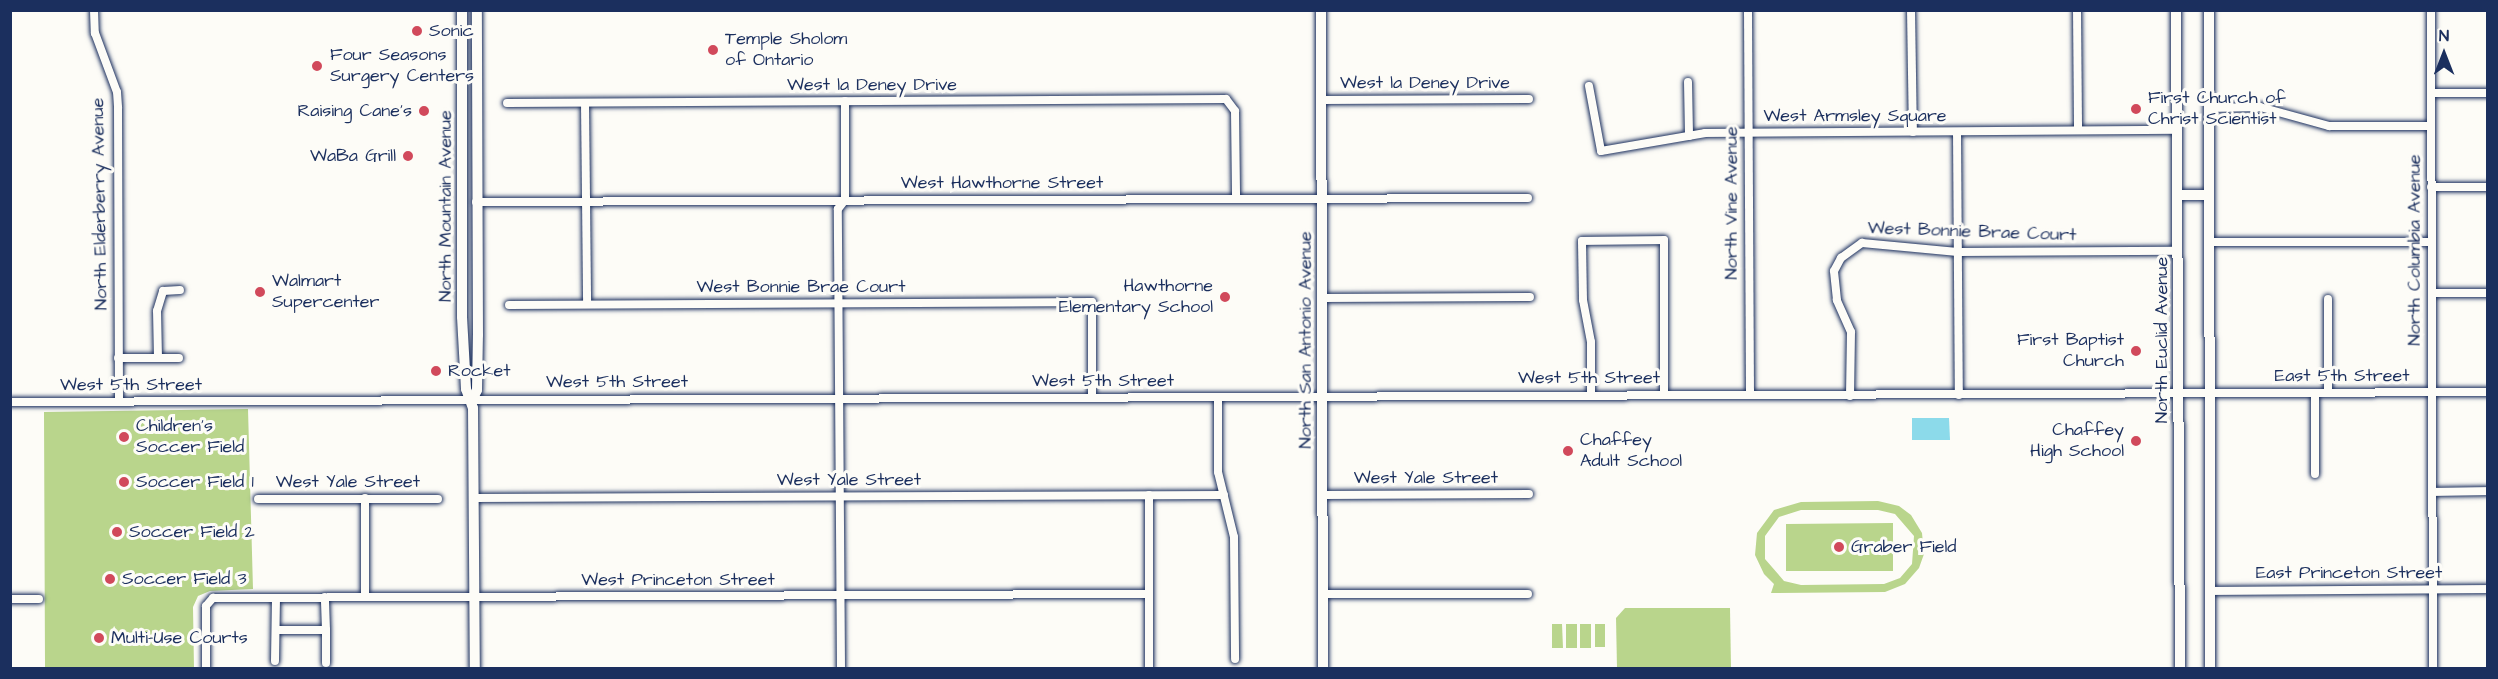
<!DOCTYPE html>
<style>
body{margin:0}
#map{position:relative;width:2498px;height:679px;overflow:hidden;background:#fdfcf7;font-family:"Architects Daughter",sans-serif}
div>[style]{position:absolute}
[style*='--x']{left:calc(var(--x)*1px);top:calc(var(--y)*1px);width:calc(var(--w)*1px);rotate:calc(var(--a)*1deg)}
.green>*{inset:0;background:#b9d58c}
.water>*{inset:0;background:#8cdaea}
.roads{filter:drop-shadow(0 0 2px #1b2f5e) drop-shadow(0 0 2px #1b2f5e)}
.minor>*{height:8px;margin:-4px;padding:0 4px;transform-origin:4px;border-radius:4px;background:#fdfcf7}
.major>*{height:10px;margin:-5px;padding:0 5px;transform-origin:5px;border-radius:5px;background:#fdfcf7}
.dots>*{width:16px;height:16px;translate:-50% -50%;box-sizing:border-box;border:3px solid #fdfcf7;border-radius:50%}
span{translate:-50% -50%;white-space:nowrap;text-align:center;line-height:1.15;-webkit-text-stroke:6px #fdfcf7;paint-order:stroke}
.poi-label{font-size:18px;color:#1b2f5e}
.left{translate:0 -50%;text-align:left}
.right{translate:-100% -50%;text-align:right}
.street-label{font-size:18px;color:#1b2f5e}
.frame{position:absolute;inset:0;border:12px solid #1b2f5e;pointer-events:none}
.north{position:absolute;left:2414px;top:24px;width:60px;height:60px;-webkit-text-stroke:4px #fdfcf7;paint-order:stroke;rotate:0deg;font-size:16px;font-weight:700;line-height:24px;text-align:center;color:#1b2f5e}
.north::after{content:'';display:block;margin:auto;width:21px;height:27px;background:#1b2f5e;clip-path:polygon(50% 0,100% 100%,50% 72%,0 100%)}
</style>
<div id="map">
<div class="green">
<div style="clip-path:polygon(248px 409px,253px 589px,210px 591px,198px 596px,193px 607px,194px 668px,45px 668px,44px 412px)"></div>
<div style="clip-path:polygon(evenodd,1801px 502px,1878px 501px,1899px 506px,1911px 515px,1922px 533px,1924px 554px,1919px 568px,1905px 584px,1885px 592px,1771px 593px,1774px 584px,1764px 574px,1755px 555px,1757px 533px,1774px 510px,1801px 502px,1801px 510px,1878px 510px,1895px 514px,1914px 536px,1912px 564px,1900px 578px,1884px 584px,1801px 585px,1784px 581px,1765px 559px,1765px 536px,1779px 517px,1801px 510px)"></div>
<div style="clip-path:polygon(1893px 523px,1893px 571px,1786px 571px,1786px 524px)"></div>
<div style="clip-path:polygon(1625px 608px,1730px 608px,1731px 668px,1617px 668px,1616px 618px)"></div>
<div style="clip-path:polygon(1552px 624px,1562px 624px,1563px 648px,1552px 648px)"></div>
<div style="clip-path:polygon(1566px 624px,1577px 624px,1577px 648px,1566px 648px)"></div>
<div style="clip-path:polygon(1580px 624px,1591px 624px,1591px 648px,1580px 648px)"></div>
<div style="clip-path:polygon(1595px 624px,1605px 624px,1605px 647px,1595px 647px)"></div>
</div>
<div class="water">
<div style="clip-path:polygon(1912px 418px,1949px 418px,1950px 440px,1912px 440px)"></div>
</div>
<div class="roads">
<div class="minor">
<div style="--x:94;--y:10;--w:23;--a:88"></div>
<div style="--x:95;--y:33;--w:63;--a:69.6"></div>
<div style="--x:117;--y:92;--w:16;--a:86"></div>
<div style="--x:118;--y:108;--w:293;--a:89.8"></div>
<div style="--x:1748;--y:10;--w:385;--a:89.7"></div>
<div style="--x:1911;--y:10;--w:122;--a:89.1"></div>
<div style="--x:2077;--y:10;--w:120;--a:89.5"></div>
<div style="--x:2431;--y:10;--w:658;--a:89.83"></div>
<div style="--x:1688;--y:82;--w:54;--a:88.9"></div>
<div style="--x:1589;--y:86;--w:66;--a:79.5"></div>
<div style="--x:1601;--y:151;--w:106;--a:-9.8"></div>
<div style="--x:1705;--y:133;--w:472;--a:-0.4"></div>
<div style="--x:2431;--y:93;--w:57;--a:0"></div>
<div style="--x:1321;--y:100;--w:208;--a:-0.3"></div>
<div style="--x:507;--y:103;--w:719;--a:-0.32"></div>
<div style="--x:1226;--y:99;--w:15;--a:53"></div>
<div style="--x:1235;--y:111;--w:88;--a:89.3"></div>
<div style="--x:585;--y:103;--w:201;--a:89.4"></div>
<div style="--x:2209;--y:108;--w:51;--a:-1.1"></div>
<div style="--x:2260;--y:107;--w:72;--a:15.4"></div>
<div style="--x:2329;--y:126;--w:102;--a:0"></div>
<div style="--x:1957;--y:132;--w:263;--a:89.6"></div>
<div style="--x:2431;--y:187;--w:57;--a:0"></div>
<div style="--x:476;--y:202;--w:1052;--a:-0.22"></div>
<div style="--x:2209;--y:242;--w:223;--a:0"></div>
<div style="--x:2432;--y:293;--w:56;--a:0"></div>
<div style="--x:1322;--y:298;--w:208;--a:-0.3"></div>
<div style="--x:2328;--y:299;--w:94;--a:90"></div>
<div style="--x:509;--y:305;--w:583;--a:-0.29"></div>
<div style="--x:1092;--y:302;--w:95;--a:90"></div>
<div style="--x:118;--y:358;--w:61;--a:0"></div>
<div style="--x:158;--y:358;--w:47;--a:-91.2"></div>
<div style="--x:157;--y:311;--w:21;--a:-73"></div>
<div style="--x:163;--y:291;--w:17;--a:-3"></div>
<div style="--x:2315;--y:393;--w:81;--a:90"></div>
<div style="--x:1591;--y:395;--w:53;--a:-90"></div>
<div style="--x:1591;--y:342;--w:43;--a:-100.8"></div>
<div style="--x:1583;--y:300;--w:59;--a:-91"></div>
<div style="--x:1582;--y:241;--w:82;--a:-0.7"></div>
<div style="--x:1664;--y:240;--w:155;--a:90"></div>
<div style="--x:1850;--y:396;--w:64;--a:-89.1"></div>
<div style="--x:1851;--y:332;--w:35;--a:-114"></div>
<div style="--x:1837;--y:300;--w:29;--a:-96"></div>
<div style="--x:1834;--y:271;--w:15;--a:-62"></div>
<div style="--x:1841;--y:258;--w:26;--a:-36"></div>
<div style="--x:1862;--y:243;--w:96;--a:5.4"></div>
<div style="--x:1958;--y:252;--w:220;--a:-0.3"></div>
<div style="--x:1218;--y:397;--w:75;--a:90"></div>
<div style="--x:1218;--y:472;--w:67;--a:76.2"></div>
<div style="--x:1234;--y:537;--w:122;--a:89.5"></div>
<div style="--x:10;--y:402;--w:2478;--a:-0.23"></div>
<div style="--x:2434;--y:492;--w:54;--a:-1.1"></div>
<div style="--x:1149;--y:495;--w:173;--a:90"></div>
<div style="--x:1323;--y:495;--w:206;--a:-0.3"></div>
<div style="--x:474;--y:498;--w:750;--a:-0.23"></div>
<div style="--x:258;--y:499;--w:180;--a:0"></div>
<div style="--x:2210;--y:591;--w:278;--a:-0.4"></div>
<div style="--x:1323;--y:594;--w:205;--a:0"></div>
<div style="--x:365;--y:597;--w:99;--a:-90"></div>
<div style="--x:10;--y:599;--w:29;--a:0"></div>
<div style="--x:276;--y:630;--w:50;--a:0"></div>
<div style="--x:326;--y:630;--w:33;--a:-92"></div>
<div style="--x:326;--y:630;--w:33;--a:90"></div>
<div style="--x:275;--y:661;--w:63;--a:-89.1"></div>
<div style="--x:206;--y:668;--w:62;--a:-90"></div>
<div style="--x:206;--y:606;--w:11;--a:-49"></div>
<div style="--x:213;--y:598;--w:935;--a:-0.25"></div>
<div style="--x:841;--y:668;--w:459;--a:-90.4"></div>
<div style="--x:838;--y:209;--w:11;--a:-52"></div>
<div style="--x:845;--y:200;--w:99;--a:-90"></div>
</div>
<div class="major">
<div style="--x:462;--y:10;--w:307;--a:90"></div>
<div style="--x:462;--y:317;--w:72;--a:86.8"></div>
<div style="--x:466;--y:389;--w:20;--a:70"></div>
<div style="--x:473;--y:408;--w:260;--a:89.6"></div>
<div style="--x:1321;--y:10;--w:658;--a:89.83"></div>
<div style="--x:2176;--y:10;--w:658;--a:89.65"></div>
<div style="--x:2209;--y:10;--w:658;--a:89.91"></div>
<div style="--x:2178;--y:195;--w:31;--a:0"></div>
<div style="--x:472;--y:400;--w:11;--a:-63"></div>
<div style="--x:477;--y:390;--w:55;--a:-89"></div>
<div style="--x:478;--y:335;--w:325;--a:-90.2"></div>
</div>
</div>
<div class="dots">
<div style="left:417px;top:31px;background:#d1495b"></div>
<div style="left:713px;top:50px;background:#d1495b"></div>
<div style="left:317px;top:66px;background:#d1495b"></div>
<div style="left:2136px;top:109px;background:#d1495b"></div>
<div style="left:424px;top:111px;background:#d1495b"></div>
<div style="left:408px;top:156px;background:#d1495b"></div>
<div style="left:260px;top:292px;background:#d1495b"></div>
<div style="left:1225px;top:297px;background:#d1495b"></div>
<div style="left:2136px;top:351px;background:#d1495b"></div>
<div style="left:436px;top:371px;background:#d1495b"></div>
<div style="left:124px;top:437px;background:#d1495b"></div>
<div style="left:2136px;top:441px;background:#d1495b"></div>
<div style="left:1568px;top:451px;background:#d1495b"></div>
<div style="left:124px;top:482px;background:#d1495b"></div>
<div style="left:117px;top:532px;background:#d1495b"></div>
<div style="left:1839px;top:547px;background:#d1495b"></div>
<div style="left:110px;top:579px;background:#d1495b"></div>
<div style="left:99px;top:638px;background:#d1495b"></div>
</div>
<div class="poi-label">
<span class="left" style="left:429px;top:31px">Sonic</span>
<span class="left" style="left:725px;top:50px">Temple Sholom<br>of Ontario</span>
<span class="left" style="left:330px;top:66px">Four Seasons<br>Surgery Centers</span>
<span class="left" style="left:2148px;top:109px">First Church of<br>Christ Scientist</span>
<span class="right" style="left:412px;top:111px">Raising Cane's</span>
<span class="right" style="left:396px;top:156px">WaBa Grill</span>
<span class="left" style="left:272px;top:292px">Walmart<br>Supercenter</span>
<span class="right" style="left:1213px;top:297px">Hawthorne<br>Elementary School</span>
<span class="right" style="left:2124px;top:351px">First Baptist<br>Church</span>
<span class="left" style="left:448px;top:371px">Rocket</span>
<span class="left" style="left:136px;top:437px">Children's<br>Soccer Field</span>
<span class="right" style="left:2124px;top:441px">Chaffey<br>High School</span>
<span class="left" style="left:1580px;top:451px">Chaffey<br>Adult School</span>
<span class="left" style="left:136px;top:482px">Soccer Field 1</span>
<span class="left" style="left:129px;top:532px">Soccer Field 2</span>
<span class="left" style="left:1851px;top:547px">Graber Field</span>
<span class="left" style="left:122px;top:579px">Soccer Field 3</span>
<span class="left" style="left:111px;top:638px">Multi-Use Courts</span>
</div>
<div class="street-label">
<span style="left:1425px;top:83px">West la Deney Drive</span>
<span style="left:872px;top:85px">West la Deney Drive</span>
<span style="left:1855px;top:116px">West Armsley Square</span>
<span style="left:1002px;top:183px">West Hawthorne Street</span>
<span style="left:1732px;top:203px;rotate:-90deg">North Vine Avenue</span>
<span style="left:100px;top:204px;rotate:-91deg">North Elderberry Avenue</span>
<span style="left:446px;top:206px;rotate:-90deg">North Mountain Avenue</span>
<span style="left:1972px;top:232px;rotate:2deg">West Bonnie Brae Court</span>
<span style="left:2415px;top:250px;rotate:-90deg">North Columbia Avenue</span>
<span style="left:801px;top:287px">West Bonnie Brae Court</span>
<span style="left:1306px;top:340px;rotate:-90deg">North San Antonio Avenue</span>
<span style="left:2162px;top:340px;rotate:-90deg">North Euclid Avenue</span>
<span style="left:2342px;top:376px">East 5th Street</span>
<span style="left:1589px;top:378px">West 5th Street</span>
<span style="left:1103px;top:381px">West 5th Street</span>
<span style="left:617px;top:382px">West 5th Street</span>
<span style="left:131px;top:385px">West 5th Street</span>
<span style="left:1426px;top:478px">West Yale Street</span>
<span style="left:849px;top:480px">West Yale Street</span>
<span style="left:348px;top:482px">West Yale Street</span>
<span style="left:2349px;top:573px">East Princeton Street</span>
<span style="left:678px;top:580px">West Princeton Street</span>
</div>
<div class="frame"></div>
<div class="north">N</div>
</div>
